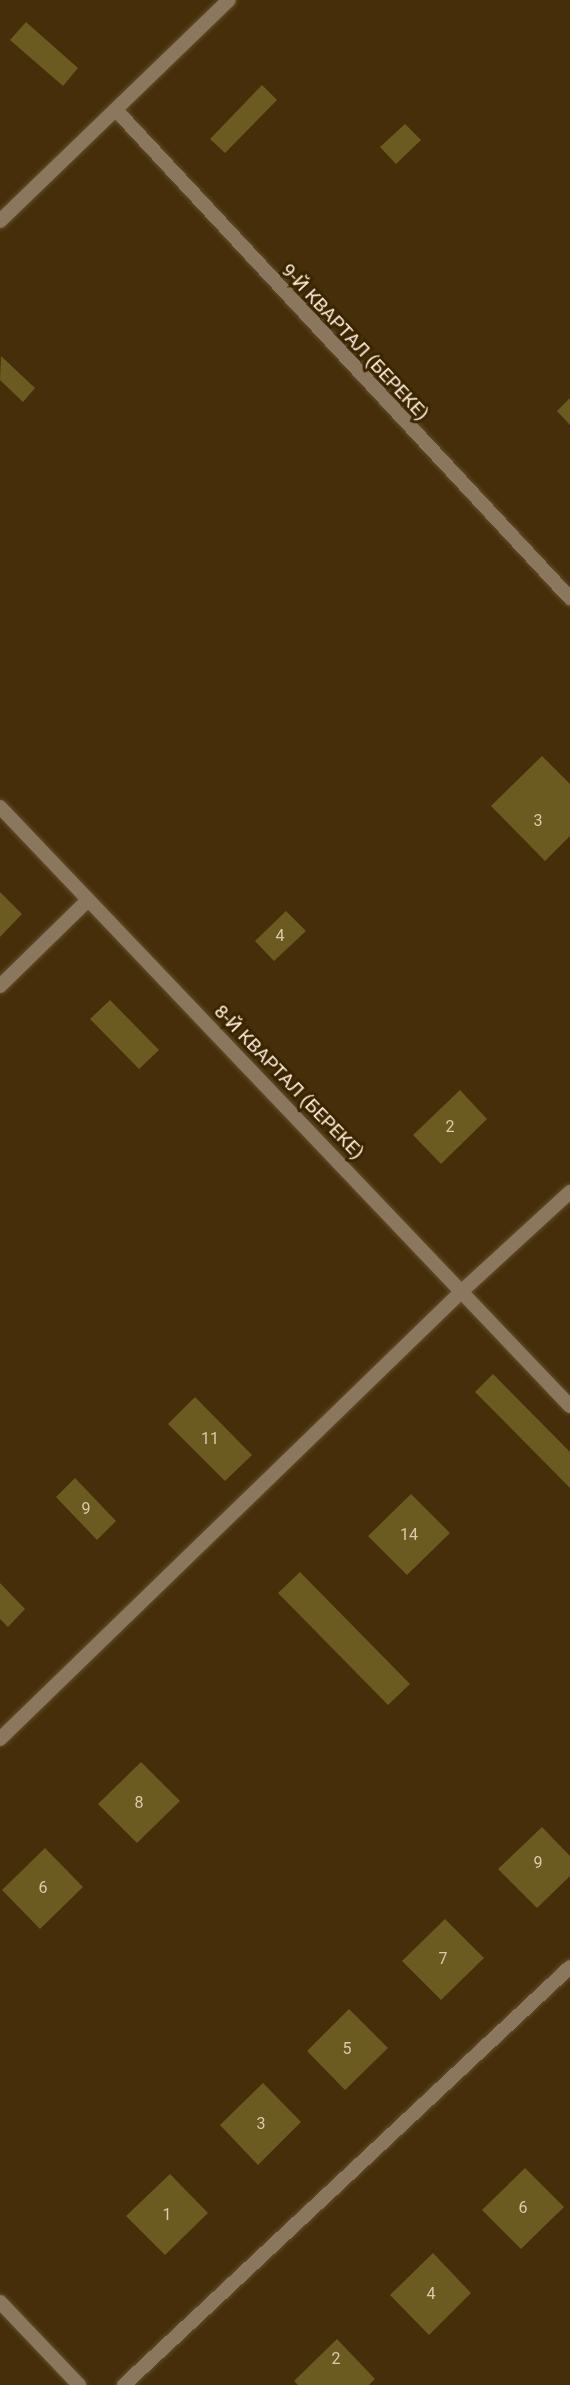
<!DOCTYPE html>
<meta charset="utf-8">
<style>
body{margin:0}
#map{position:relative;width:570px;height:2385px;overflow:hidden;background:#452e09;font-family:Roboto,sans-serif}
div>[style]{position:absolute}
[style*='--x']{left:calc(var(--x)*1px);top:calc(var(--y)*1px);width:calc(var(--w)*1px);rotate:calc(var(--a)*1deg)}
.building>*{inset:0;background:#6b5b20}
.roads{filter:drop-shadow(0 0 2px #634d2b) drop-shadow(0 0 2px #634d2b)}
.street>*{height:14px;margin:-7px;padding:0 7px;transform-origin:7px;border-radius:7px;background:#8b775d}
span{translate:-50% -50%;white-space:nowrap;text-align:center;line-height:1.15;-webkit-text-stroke:6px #3b2400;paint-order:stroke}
.number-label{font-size:16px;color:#d9caac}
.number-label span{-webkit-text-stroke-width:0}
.street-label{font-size:19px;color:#feefdb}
</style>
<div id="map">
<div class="building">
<div style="clip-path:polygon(26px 22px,78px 68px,63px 86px,10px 40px)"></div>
<div style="clip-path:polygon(262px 85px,277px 100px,225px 153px,210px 139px)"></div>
<div style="clip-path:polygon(405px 124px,421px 140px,396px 164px,380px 147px)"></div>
<div style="clip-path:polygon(1px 356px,35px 388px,23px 402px,0 380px)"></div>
<div style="clip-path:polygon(570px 398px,570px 425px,557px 411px)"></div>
<div style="clip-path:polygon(542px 756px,570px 784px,570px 836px,545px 861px,491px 806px)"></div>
<div style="clip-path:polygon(0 892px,22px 914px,0 937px)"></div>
<div style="clip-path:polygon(286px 911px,306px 931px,274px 961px,255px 941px)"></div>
<div style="clip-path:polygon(110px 1000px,159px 1050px,139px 1069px,90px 1019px)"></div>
<div style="clip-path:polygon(460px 1090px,487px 1119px,441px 1164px,413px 1135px)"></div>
<div style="clip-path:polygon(493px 1374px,570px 1452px,570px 1488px,475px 1392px)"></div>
<div style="clip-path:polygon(195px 1397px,252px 1455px,225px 1481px,168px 1424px)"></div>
<div style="clip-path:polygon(75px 1478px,116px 1521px,97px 1540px,56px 1497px)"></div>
<div style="clip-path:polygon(411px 1494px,450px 1533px,407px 1575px,368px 1536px)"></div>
<div style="clip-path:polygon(300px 1572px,410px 1684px,388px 1705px,278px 1593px)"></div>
<div style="clip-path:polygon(0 1583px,25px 1609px,8px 1627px,0 1619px)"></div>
<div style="clip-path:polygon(141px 1762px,180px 1801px,137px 1843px,98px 1804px)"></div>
<div style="clip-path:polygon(542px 1827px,570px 1856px,570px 1876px,537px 1908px,498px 1869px)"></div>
<div style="clip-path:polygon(45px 1848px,83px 1887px,40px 1929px,2px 1890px)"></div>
<div style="clip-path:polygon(445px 1919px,484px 1958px,441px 2000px,402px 1961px)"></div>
<div style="clip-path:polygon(349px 2009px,388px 2048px,345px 2090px,307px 2051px)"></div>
<div style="clip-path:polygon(263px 2083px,301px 2122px,258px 2165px,220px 2125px)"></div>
<div style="clip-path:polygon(525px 2168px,564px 2207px,521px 2249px,482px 2210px)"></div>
<div style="clip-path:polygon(170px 2174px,208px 2213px,165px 2255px,126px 2216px)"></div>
<div style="clip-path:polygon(433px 2253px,471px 2293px,429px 2335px,390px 2295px)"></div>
<div style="clip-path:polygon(337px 2339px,375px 2379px,369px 2385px,298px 2385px,294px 2381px)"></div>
</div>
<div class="roads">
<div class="street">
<div style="--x:116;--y:110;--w:667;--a:47.07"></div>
<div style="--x:0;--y:221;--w:318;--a:-44"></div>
<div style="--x:0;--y:807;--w:827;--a:46.42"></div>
<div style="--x:0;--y:986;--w:123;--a:-44.3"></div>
<div style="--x:0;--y:1739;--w:644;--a:-44.12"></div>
<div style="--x:462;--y:1291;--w:147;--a:-42.5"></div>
<div style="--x:0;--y:2302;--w:115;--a:46.4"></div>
<div style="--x:124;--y:2385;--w:611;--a:-43.14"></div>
</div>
</div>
<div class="number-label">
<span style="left:538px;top:821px">3</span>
<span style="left:280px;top:936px">4</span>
<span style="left:450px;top:1127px">2</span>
<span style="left:210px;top:1439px">11</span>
<span style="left:86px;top:1509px">9</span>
<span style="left:409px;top:1535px">14</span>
<span style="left:139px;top:1803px">8</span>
<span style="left:538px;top:1863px">9</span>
<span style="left:43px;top:1888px">6</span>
<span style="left:443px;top:1959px">7</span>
<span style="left:347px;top:2049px">5</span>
<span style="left:261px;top:2124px">3</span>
<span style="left:523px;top:2208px">6</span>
<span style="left:167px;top:2215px">1</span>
<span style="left:431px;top:2294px">4</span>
<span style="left:336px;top:2359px">2</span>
</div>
<div class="street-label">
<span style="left:355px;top:342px;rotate:47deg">9-Й КВАРТАЛ (БЕРЕКЕ)</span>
<span style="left:289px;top:1082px;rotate:46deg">8-Й КВАРТАЛ (БЕРЕКЕ)</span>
</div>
</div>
